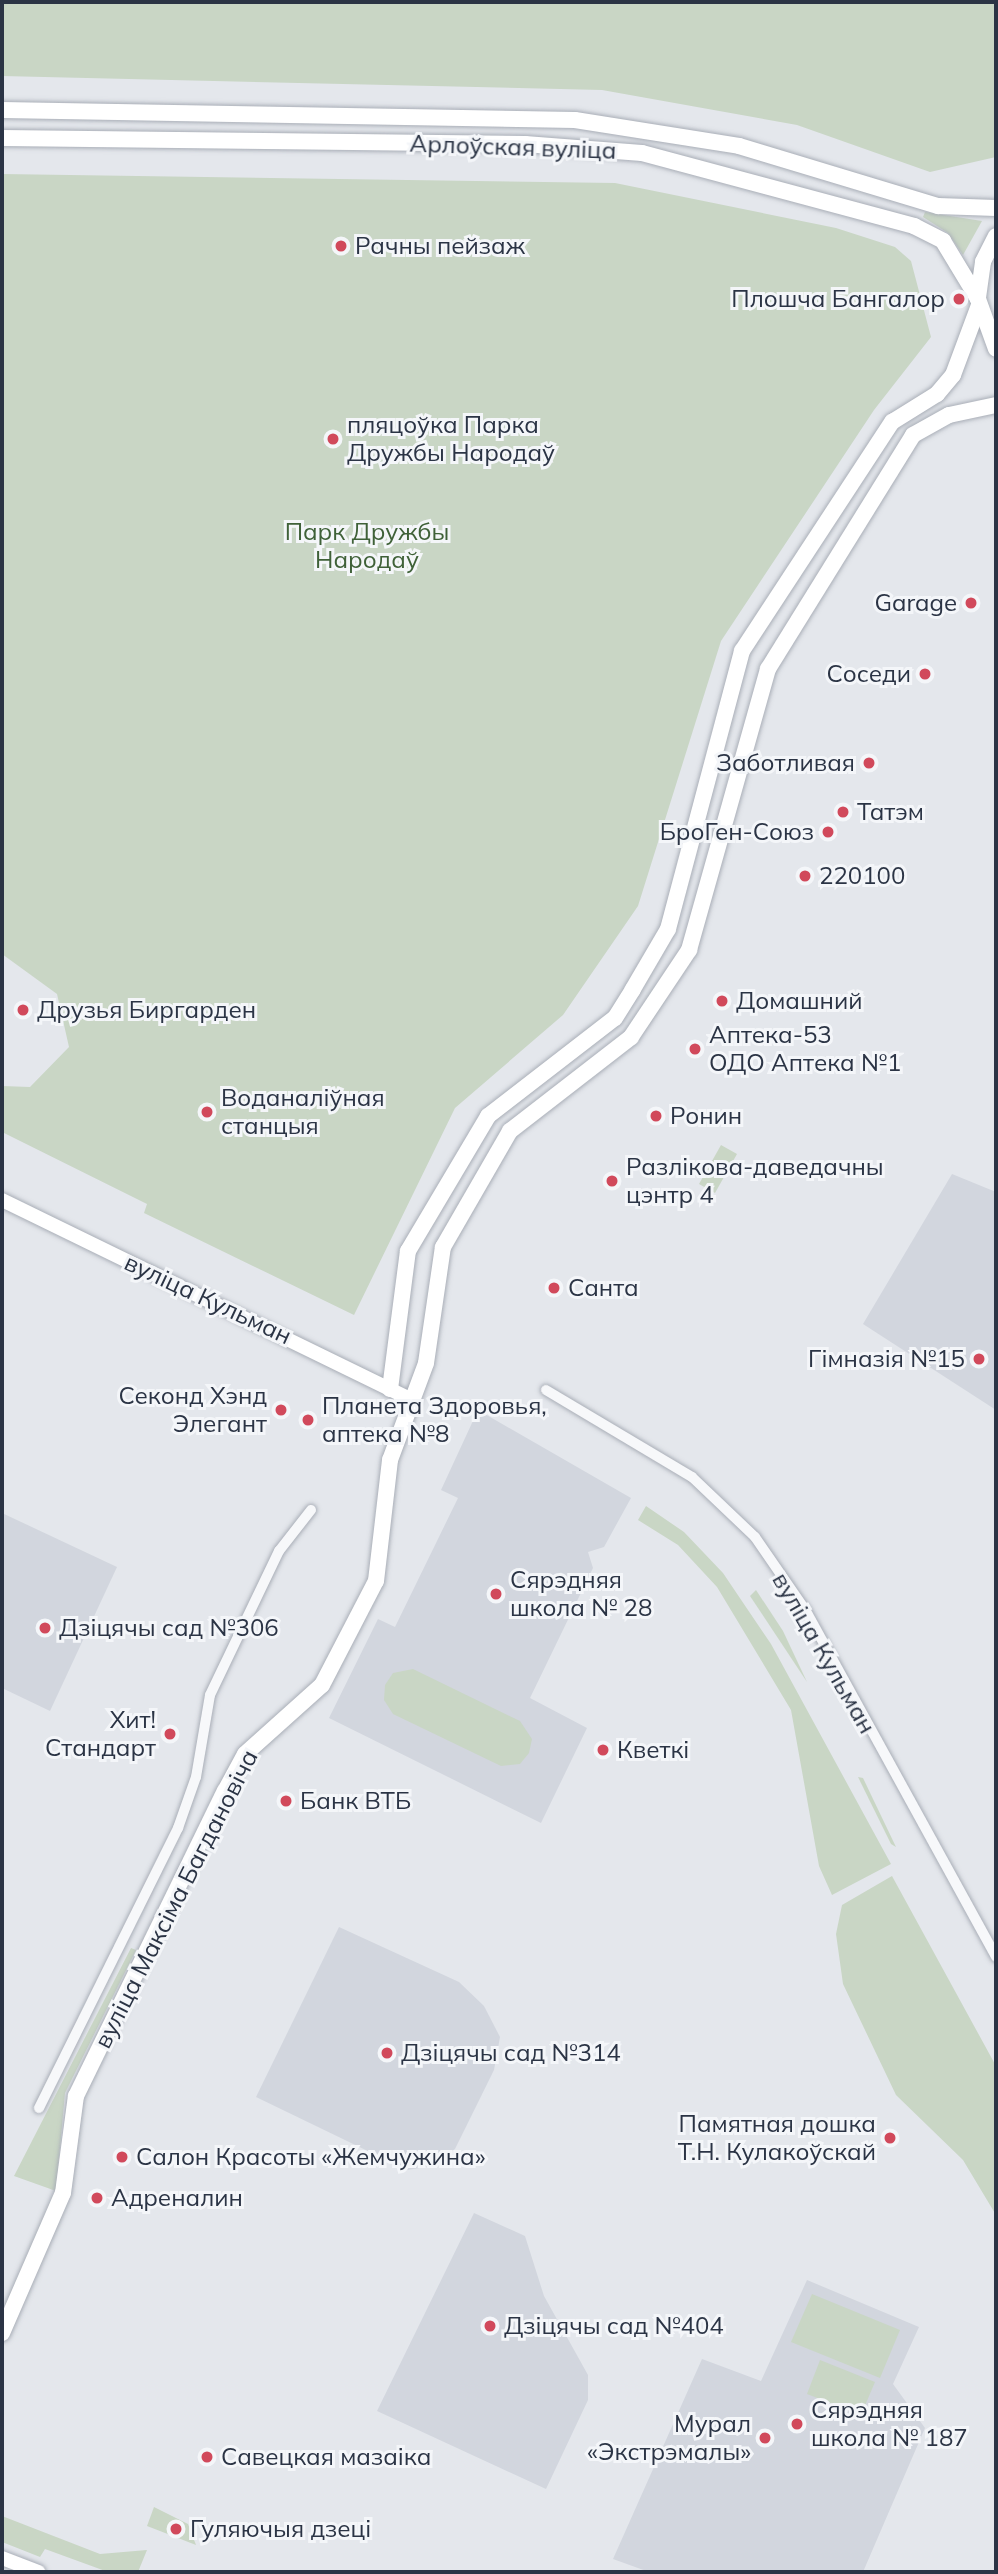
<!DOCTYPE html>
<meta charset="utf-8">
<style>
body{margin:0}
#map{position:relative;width:998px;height:2574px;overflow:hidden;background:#e4e7ec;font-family:Mulish,sans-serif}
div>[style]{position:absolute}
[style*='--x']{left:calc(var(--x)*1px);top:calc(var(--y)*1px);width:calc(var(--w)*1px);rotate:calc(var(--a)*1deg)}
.built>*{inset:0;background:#d2d6de}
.green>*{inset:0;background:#c9d6c5}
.roads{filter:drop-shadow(0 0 2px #a9aeb7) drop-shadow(0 0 2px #a9aeb7)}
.minor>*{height:10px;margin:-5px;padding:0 5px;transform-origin:5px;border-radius:5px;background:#f7f8fa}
.secondary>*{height:14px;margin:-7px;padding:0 7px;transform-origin:7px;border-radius:7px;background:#fff}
.primary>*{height:16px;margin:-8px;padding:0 8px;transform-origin:8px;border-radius:8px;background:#fff}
.dots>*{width:19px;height:19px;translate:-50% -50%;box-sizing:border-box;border:4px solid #f4f6f9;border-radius:50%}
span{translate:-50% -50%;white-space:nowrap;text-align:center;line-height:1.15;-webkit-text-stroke:6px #f4f6f9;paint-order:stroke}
.street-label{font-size:24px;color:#2b3445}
.poi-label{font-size:24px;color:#2b3445}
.left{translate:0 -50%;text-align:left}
.right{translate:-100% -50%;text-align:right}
.park-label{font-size:24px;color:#3f6138}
.frame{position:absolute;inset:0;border:4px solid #2b3445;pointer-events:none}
</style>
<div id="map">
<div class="built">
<div style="clip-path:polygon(952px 1174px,996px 1192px,996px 1410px,863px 1324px)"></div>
<div style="clip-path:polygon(478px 1410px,631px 1498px,604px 1547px,588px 1552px,593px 1568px,530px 1698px,587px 1728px,541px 1823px,329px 1718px,378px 1619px,395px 1627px,458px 1498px,441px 1490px)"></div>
<div style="clip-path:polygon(2px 1513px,117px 1567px,50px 1711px,2px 1688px)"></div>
<div style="clip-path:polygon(339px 1927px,459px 1982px,484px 2006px,500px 2037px,494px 2070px,455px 2149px,433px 2166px,407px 2170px,256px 2097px)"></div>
<div style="clip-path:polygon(474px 2213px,525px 2236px,544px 2296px,588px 2375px,588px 2400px,546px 2489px,377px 2411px)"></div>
<div style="clip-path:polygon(807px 2280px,919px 2327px,893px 2384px,925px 2428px,863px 2572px,649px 2572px,613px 2559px,702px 2359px,761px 2381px)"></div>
</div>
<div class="green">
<div style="clip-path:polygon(2px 2px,996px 2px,996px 157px,930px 172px,797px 125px,602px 90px,2px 76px)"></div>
<div style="clip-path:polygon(2px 174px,615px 183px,836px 228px,895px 247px,911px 261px,931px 337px,874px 410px,721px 641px,638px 906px,563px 1015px,455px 1108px,354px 1315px,144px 1213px,147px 1204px,2px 1132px,2px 1086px,30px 1087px,69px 1047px,57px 994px,2px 954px)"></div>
<div style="clip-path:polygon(925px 212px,982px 221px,963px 255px,948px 233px,923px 217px)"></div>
<div style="clip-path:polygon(721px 1145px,737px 1154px,715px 1193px,699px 1184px)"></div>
<div style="clip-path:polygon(646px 1506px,684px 1532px,723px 1573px,771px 1644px,891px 1864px,832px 1895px,819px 1866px,791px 1710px,717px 1587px,678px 1545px,638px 1520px)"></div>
<div style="clip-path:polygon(756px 1590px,783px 1631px,807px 1682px,750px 1596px)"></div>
<div style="clip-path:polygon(413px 1669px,520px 1721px,532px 1739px,529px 1753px,520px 1764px,501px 1766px,393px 1714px,384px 1700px,385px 1685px,393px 1673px)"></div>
<div style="clip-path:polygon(858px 1777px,863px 1778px,896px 1847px,891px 1844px)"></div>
<div style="clip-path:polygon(892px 1876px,996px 2066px,996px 2215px,963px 2160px,896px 2095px,843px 1984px,836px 1934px,842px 1905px)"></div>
<div style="clip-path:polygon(131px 1948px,136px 1950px,65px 2093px,56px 2191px,14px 2176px)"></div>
<div style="clip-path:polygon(812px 2294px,900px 2330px,880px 2378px,791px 2342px)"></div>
<div style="clip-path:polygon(820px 2360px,875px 2382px,861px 2415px,807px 2394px)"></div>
<div style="clip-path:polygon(154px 2507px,188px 2524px,196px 2545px,147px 2526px)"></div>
<div style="clip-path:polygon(2px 2516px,100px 2554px,147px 2550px,138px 2572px,108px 2572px,45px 2549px,40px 2557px,2px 2542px)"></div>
</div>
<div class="roads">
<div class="minor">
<div style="--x:546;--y:1390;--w:170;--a:30.8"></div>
<div style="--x:692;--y:1477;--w:87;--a:43.6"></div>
<div style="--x:755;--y:1537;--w:90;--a:55.4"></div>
<div style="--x:806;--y:1611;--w:395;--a:61.2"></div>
<div style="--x:39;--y:2108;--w:313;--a:-63.6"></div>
<div style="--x:178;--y:1828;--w:54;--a:-70.6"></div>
<div style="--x:196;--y:1777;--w:83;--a:-80.3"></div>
<div style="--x:210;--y:1695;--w:160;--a:-64.4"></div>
<div style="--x:279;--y:1551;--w:52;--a:-52"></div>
</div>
<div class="secondary">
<div style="--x:2;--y:1200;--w:458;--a:26"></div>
<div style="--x:2;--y:2558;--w:39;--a:21"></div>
</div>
<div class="primary">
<div style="--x:2;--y:110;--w:573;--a:1"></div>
<div style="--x:575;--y:120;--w:166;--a:9"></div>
<div style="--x:739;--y:146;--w:208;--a:16.8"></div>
<div style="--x:938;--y:206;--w:58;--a:2"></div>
<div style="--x:2;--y:138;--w:523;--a:0.66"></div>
<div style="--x:525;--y:144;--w:117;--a:4.4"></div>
<div style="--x:642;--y:153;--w:282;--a:15"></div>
<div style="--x:914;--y:226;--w:33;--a:27"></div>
<div style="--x:943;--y:241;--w:68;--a:58.9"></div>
<div style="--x:996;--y:236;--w:29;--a:117"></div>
<div style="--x:983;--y:262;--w:37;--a:98"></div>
<div style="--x:978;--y:299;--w:53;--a:70.2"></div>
<div style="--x:390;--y:1389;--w:139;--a:-82.6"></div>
<div style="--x:408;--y:1251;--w:157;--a:-59.3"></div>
<div style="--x:488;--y:1116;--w:160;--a:-37.7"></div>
<div style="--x:615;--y:1018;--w:34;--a:-58"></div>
<div style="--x:633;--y:989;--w:69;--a:-59.7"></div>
<div style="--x:668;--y:929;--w:288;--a:-75.1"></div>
<div style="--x:742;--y:651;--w:274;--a:-56.8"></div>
<div style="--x:892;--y:422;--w:53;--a:-31.9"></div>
<div style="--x:937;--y:394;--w:25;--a:-50"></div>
<div style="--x:953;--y:375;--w:75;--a:-69.6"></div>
<div style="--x:2;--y:2333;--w:153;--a:-66.5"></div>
<div style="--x:63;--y:2193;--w:98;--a:-82.4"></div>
<div style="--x:76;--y:2096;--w:339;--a:-64"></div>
<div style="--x:225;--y:1791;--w:42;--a:-61.6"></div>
<div style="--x:245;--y:1754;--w:103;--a:-41.9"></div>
<div style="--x:322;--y:1685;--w:117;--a:-62.6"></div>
<div style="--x:376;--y:1581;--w:122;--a:-83.4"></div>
<div style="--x:390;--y:1460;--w:103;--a:-69.6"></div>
<div style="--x:426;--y:1363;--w:117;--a:-81.7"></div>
<div style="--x:443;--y:1247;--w:134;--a:-60"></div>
<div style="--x:510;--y:1131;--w:153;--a:-37.8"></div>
<div style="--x:631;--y:1037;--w:105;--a:-56.3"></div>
<div style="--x:689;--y:950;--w:292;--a:-74.3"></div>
<div style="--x:768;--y:669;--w:275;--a:-58.2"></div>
<div style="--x:913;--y:435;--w:41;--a:-29.1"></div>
<div style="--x:949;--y:415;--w:48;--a:-12"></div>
</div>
</div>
<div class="dots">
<div style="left:341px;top:246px;background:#d1495b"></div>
<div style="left:959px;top:299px;background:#d1495b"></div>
<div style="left:333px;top:439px;background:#d1495b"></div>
<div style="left:971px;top:603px;background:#d1495b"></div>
<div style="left:925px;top:674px;background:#d1495b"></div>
<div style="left:869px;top:763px;background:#d1495b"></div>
<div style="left:843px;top:812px;background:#d1495b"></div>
<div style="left:828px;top:832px;background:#d1495b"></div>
<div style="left:805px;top:876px;background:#d1495b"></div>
<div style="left:722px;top:1001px;background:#d1495b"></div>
<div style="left:23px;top:1010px;background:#d1495b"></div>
<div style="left:695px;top:1049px;background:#d1495b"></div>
<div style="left:207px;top:1112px;background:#d1495b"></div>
<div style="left:656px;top:1116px;background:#d1495b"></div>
<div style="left:612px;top:1181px;background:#d1495b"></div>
<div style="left:554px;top:1288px;background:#d1495b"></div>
<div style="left:979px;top:1359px;background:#d1495b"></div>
<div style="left:281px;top:1410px;background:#d1495b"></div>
<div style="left:308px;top:1420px;background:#d1495b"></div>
<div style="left:496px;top:1594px;background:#d1495b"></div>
<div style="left:45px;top:1628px;background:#d1495b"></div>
<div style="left:170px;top:1734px;background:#d1495b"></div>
<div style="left:603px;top:1750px;background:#d1495b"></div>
<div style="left:286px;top:1801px;background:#d1495b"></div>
<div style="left:387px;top:2053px;background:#d1495b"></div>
<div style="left:890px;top:2138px;background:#d1495b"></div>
<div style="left:122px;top:2157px;background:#d1495b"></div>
<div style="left:97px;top:2198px;background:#d1495b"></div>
<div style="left:490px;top:2326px;background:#d1495b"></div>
<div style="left:797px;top:2424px;background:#d1495b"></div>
<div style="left:765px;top:2438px;background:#d1495b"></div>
<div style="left:207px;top:2457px;background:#d1495b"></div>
<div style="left:176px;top:2529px;background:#d1495b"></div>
</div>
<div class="street-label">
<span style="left:513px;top:147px;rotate:2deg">Арлоўская вуліца</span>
<span style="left:208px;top:1299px;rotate:25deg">вуліца Кульман</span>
<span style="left:824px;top:1653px;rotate:60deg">вуліца Кульман</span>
<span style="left:176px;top:1899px;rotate:-63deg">вуліца Максіма Багдановіча</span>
</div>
<div class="poi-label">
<span class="left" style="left:355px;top:246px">Рачны пейзаж</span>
<span class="right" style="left:945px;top:299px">Плошча Бангалор</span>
<span class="left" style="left:347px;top:439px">пляцоўка Парка<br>Дружбы Народаў</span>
<span class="right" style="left:957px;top:603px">Garage</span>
<span class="right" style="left:911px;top:674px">Соседи</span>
<span class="right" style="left:855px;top:763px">Заботливая</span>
<span class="left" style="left:857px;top:812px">Татэм</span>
<span class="right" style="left:814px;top:832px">БроГен-Союз</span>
<span class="left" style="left:819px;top:876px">220100</span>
<span class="left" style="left:736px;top:1001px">Домашний</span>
<span class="left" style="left:37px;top:1010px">Друзья Биргарден</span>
<span class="left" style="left:709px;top:1049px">Аптека-53<br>ОДО Аптека №1</span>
<span class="left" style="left:221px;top:1112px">Воданаліўная<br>станцыя</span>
<span class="left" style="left:670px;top:1116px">Ронин</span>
<span class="left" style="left:626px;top:1181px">Разлікова-даведачны<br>цэнтр 4</span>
<span class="left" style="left:568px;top:1288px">Санта</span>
<span class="right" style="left:965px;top:1359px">Гімназія №15</span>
<span class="right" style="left:267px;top:1410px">Секонд Хэнд<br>Элегант</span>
<span class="left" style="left:322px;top:1420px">Планета Здоровья,<br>аптека №8</span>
<span class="left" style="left:510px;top:1594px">Сярэдняя<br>школа № 28</span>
<span class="left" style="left:59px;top:1628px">Дзіцячы сад №306</span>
<span class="right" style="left:156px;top:1734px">Хит!<br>Стандарт</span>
<span class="left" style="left:617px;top:1750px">Кветкі</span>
<span class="left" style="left:300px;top:1801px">Банк ВТБ</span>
<span class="left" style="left:401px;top:2053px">Дзіцячы сад №314</span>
<span class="right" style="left:876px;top:2138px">Памятная дошка<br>Т.Н. Кулакоўскай</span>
<span class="left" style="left:136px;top:2157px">Салон Красоты «Жемчужина»</span>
<span class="left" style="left:111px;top:2198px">Адреналин</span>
<span class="left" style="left:504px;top:2326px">Дзіцячы сад №404</span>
<span class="left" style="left:811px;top:2424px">Сярэдняя<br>школа № 187</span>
<span class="right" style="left:751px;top:2438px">Мурал<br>«Экстрэмалы»</span>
<span class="left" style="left:221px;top:2457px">Савецкая мазаіка</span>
<span class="left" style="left:190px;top:2529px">Гуляючыя дзеці</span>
</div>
<div class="park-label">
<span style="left:367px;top:546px">Парк Дружбы<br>Народаў</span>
</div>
<div class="frame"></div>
</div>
